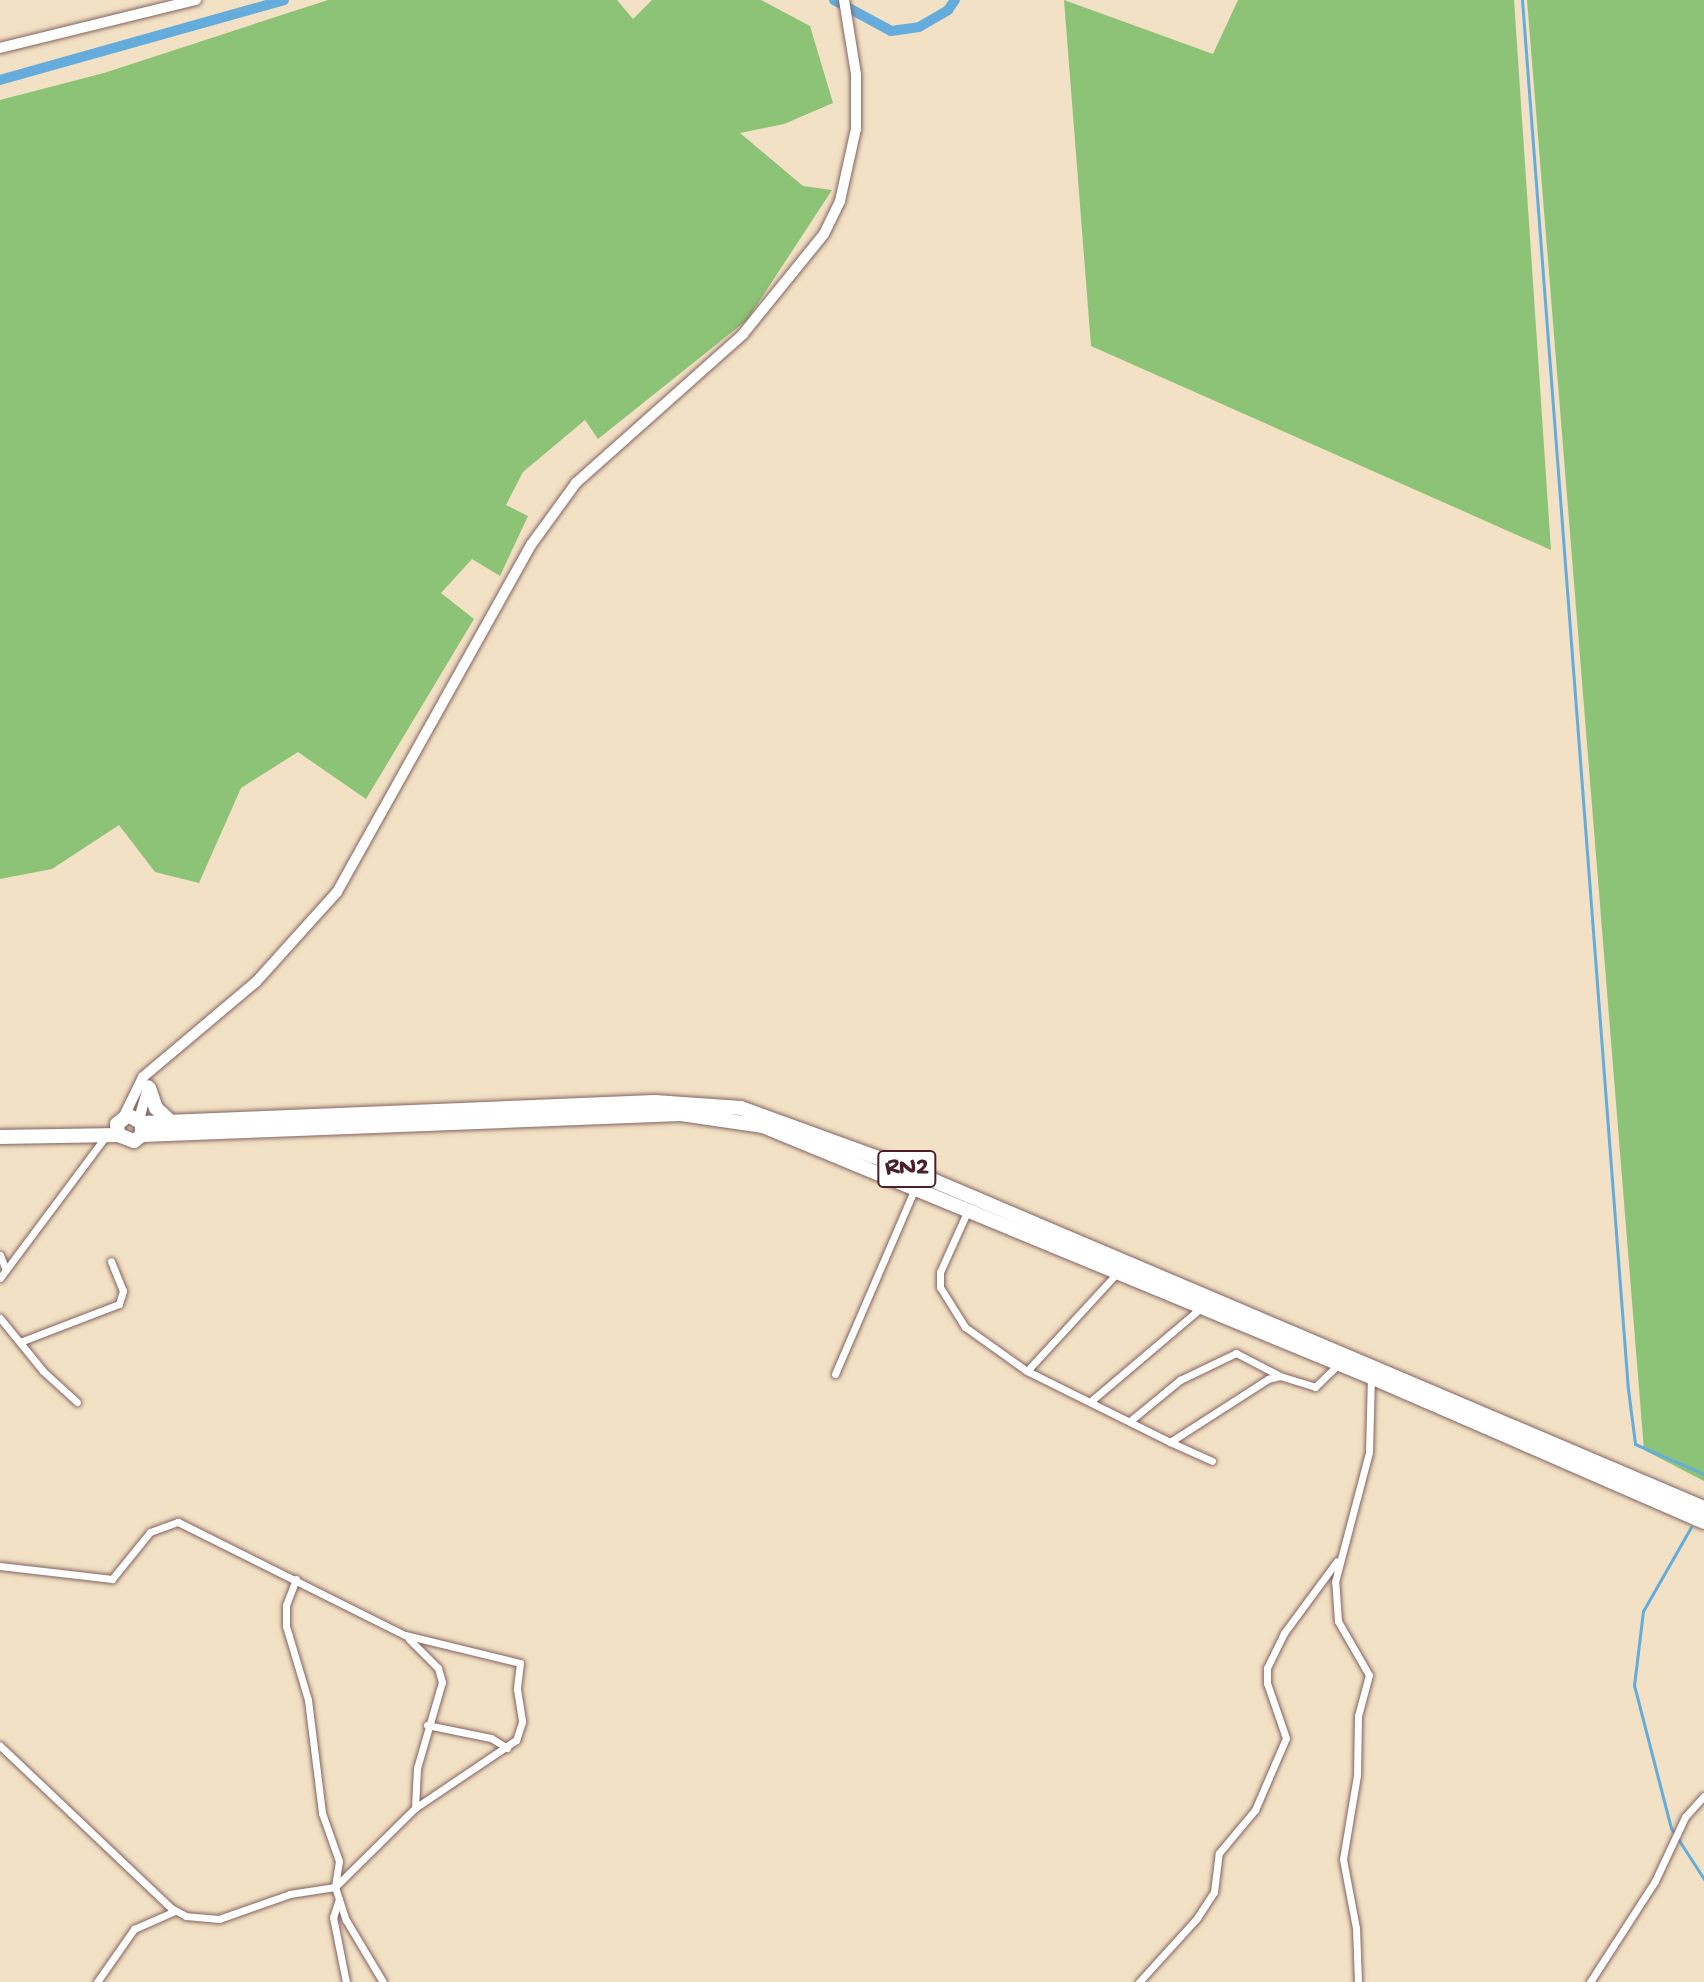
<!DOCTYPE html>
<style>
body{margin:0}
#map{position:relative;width:1704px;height:1982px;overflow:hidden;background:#f2e1c4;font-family:"Gochi Hand",sans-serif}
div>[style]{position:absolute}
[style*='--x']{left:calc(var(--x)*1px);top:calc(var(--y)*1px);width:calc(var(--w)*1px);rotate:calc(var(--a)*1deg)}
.green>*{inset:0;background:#8cc376}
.stream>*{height:3px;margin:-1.5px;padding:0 1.5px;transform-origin:1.5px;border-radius:1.5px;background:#64acdb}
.canal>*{height:10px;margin:-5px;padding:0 5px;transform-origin:5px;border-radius:5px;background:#64acdb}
.roads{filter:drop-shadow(0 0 2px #856361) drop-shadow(0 0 2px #856361)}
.street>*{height:7px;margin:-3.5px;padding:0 3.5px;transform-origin:3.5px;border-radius:3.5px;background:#fff}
.secondary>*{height:10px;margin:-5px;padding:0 5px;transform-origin:5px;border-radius:5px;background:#fff}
.highway>*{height:14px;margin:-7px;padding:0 7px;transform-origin:7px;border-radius:7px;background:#fff}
span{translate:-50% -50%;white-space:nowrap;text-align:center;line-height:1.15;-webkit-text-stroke:7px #fff;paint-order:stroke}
.shield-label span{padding:2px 6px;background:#fff;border:2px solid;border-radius:6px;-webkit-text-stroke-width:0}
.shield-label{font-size:26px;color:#4a1f2b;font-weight:700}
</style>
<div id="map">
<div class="green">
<div style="clip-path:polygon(328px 0,617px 0,633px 19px,652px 0,761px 0,810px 26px,833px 103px,784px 124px,740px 133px,803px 186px,832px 190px,747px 320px,598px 439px,585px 420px,523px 472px,506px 505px,528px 516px,500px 576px,472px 559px,441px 593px,474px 619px,366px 799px,298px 752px,241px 788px,199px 883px,155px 872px,119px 825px,52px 869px,0 879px,0 100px,104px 73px)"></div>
<div style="clip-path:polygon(1064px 0,1213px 54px,1238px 0,1514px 0,1551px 550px,1091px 346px)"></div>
<div style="clip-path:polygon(1527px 0,1704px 0,1704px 1481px,1644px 1450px)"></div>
</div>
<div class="stream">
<div style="--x:1522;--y:0;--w:1393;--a:85.64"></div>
<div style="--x:1628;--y:1389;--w:55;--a:82.7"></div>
<div style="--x:1635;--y:1444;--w:75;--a:23.5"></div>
<div style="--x:1691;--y:1527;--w:97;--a:119.7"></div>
<div style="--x:1643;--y:1611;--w:75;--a:96.9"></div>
<div style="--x:1634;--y:1685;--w:148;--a:75.5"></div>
<div style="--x:1671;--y:1828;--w:61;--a:57.1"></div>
</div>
<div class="canal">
<div style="--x:834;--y:0;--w:65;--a:28.5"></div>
<div style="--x:891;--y:31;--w:28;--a:-8"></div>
<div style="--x:919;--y:27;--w:34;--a:-30"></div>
<div style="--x:948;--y:10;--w:12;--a:-55"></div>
<div style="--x:0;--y:80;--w:295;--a:-15.7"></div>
</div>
<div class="roads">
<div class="street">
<div style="--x:968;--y:1210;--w:68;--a:114.3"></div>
<div style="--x:940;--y:1272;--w:15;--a:90"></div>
<div style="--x:940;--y:1287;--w:47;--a:58"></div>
<div style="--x:965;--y:1327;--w:76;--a:35.4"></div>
<div style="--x:0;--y:1255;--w:16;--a:68"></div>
<div style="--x:1118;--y:1272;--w:134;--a:132.6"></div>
<div style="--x:1027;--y:1371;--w:160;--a:26.4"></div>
<div style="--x:1170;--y:1442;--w:117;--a:-32.7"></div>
<div style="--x:1268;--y:1379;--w:12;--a:-14"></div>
<div style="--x:1280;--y:1376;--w:37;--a:17"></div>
<div style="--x:1315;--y:1387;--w:33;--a:-44"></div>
<div style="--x:0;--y:1278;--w:177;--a:-53.3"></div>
<div style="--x:0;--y:1318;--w:68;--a:50.9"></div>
<div style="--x:43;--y:1371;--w:46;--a:42.4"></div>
<div style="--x:20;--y:1342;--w:106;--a:-21"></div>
<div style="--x:119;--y:1304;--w:14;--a:-73"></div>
<div style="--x:123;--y:1291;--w:32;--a:-112"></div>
<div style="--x:835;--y:1374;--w:202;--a:-66.7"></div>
<div style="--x:1091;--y:1401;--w:145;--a:-40.3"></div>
<div style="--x:1130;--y:1421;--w:65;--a:-39.4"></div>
<div style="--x:1180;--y:1380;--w:62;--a:-25.7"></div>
<div style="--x:1236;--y:1353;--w:50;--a:27.6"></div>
<div style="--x:1170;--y:1442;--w:46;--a:24.3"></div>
<div style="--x:0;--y:1566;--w:113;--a:6.6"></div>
<div style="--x:112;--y:1579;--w:60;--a:-51"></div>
<div style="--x:150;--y:1532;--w:30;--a:-20"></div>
<div style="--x:178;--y:1522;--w:254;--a:26.5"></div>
<div style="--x:405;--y:1635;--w:118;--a:13.7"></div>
<div style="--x:520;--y:1663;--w:26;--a:97"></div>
<div style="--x:517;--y:1689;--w:33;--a:81"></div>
<div style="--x:522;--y:1722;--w:19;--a:108"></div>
<div style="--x:516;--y:1740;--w:122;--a:146"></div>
<div style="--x:415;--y:1808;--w:112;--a:135.4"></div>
<div style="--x:335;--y:1887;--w:46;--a:171.2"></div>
<div style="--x:290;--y:1894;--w:75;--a:160.6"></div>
<div style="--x:219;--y:1919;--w:33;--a:-175"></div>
<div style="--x:186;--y:1916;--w:17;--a:-152"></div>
<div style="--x:171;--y:1908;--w:236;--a:-136.5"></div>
<div style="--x:296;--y:1579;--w:28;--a:111"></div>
<div style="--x:286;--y:1605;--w:21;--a:90"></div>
<div style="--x:286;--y:1626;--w:77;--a:73.4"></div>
<div style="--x:308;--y:1700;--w:114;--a:82.9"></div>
<div style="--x:322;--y:1813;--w:51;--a:70.5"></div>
<div style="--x:339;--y:1861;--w:26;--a:99"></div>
<div style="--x:335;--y:1887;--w:35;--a:72"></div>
<div style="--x:346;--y:1920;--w:72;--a:59.2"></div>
<div style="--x:409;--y:1639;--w:41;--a:45"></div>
<div style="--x:438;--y:1668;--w:15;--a:74"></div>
<div style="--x:442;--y:1682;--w:90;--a:106.2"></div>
<div style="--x:417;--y:1768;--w:40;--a:92.9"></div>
<div style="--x:427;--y:1725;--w:65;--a:11.5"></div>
<div style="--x:491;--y:1738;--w:19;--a:32"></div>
<div style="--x:339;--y:1899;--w:19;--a:108"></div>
<div style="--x:333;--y:1917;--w:66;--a:78.7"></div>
<div style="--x:97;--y:1982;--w:65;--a:-55.1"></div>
<div style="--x:134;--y:1929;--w:45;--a:-23.7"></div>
<div style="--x:1139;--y:1982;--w:86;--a:-47.8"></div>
<div style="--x:1197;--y:1918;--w:31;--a:-57"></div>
<div style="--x:1214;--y:1892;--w:39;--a:-83"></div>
<div style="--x:1219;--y:1853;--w:56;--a:-50.1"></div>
<div style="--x:1255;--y:1810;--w:78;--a:-66.7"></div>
<div style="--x:1286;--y:1738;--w:58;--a:-109.1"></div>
<div style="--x:1267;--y:1683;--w:15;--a:-90"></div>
<div style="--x:1267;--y:1668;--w:39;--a:-64"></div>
<div style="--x:1284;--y:1633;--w:89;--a:-53.6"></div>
<div style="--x:1358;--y:1982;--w:54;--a:-92.1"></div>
<div style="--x:1356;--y:1928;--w:70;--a:-100.7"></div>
<div style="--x:1343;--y:1859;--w:85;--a:-80.5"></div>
<div style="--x:1357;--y:1775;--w:59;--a:-89"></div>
<div style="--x:1358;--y:1716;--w:42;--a:-75"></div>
<div style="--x:1369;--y:1675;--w:62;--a:-119.9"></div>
<div style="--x:1338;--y:1621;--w:39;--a:-94"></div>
<div style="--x:1335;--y:1582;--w:134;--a:-75.3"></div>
<div style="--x:1369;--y:1452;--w:75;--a:-88.5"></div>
<div style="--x:1590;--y:1982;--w:120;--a:-57.2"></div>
<div style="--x:1655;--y:1881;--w:71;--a:-64.9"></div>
<div style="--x:1685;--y:1817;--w:28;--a:-48"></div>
</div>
<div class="secondary">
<div style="--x:0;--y:48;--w:202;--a:-13.8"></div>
<div style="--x:124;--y:1116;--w:43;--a:-64"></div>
<div style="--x:143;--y:1077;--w:148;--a:-40.1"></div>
<div style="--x:256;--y:982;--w:121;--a:-48"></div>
<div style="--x:337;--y:892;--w:398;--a:-60.8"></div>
<div style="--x:531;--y:545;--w:77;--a:-54"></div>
<div style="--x:576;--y:483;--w:224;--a:-41.7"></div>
<div style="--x:743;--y:334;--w:129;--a:-51"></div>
<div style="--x:824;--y:234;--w:37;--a:-64"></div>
<div style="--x:840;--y:201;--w:74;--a:-77.5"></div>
<div style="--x:856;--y:129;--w:55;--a:-90"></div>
<div style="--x:856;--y:74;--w:75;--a:-99.2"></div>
<div style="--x:139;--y:1119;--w:35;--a:-74"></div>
</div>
<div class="highway">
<div style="--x:149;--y:1088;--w:21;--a:71"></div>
<div style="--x:156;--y:1108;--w:22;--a:43"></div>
<div style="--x:142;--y:1123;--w:12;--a:90"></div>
<div style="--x:142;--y:1135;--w:10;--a:143"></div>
<div style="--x:134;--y:1141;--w:17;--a:-159"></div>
<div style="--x:118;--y:1135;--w:11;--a:-95"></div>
<div style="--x:117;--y:1124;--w:14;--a:-39"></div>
<div style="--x:128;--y:1115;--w:16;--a:30"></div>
<div style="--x:142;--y:1123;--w:513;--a:-2.34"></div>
<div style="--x:655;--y:1102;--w:86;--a:4"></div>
<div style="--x:741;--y:1108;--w:161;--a:20"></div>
<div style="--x:892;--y:1163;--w:882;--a:23.02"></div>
<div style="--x:142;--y:1135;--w:539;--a:-2.23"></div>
<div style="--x:681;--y:1114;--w:83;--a:8.3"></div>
<div style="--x:763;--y:1126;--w:658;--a:22.43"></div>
<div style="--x:1371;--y:1377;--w:363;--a:23.5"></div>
<div style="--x:0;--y:1137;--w:118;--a:-1"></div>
</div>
</div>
<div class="shield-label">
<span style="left:907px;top:1169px">RN2</span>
</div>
</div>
